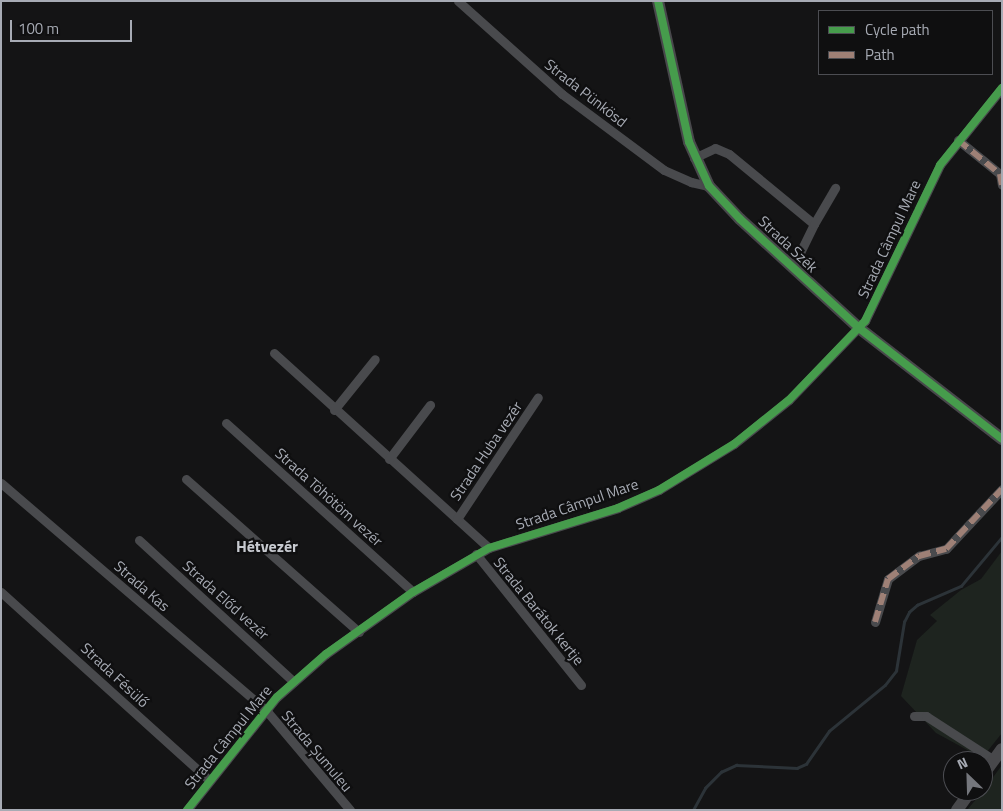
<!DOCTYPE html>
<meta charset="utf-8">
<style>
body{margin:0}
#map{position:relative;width:1003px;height:811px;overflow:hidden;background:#141415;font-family:"Titillium Web",sans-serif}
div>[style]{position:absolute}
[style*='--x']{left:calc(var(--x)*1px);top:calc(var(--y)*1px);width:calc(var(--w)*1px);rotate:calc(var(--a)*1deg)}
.green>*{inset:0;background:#1e241f}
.stream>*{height:2.5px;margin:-1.25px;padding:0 1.25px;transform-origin:1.25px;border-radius:1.25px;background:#2c3338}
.street>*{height:9px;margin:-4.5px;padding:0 4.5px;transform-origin:4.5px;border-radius:4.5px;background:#494a4d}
.secondary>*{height:12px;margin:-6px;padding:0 6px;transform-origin:6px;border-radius:6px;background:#48484b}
.quiet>*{height:6px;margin-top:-3px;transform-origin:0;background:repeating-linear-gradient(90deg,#9e8076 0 12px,transparent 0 18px)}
.cycleway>*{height:8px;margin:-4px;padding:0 4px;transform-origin:4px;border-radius:4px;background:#469c4c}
span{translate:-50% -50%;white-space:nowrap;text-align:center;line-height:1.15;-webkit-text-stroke:4.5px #0f0f10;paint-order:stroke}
.street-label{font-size:15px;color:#a7abb4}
.neighbourhood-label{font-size:16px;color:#c7cad0;font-weight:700}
.frame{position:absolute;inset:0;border:2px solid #a7abb4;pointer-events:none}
.legend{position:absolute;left:818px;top:10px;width:175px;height:65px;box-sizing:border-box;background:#0f0f10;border:1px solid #4c4d52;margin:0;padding:6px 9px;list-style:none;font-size:15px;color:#a7abb4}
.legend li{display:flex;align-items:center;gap:10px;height:25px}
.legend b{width:25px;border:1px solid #4c4d52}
.north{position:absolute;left:943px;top:751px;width:50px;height:50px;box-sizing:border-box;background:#0f0f10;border:1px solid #4c4d52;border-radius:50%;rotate:336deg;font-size:14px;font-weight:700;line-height:20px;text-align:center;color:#a7abb4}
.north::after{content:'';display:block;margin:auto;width:18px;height:22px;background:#74767c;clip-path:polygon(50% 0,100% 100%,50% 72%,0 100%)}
.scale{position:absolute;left:10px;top:20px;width:122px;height:22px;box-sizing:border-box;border:2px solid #a7abb4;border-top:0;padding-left:6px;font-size:15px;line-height:18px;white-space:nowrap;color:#a7abb4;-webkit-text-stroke:4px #0f0f10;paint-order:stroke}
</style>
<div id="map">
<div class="green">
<div style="clip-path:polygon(1002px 551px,1002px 733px,982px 758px,936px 733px,901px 696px,917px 640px,937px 621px,930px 615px,961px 590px,981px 579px)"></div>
<div style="clip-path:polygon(1002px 765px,1002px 810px,967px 810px,983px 791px)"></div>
</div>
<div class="stream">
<div style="--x:693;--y:810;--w:25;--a:-61"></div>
<div style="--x:705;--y:788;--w:23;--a:-45"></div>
<div style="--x:721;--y:772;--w:17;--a:-25"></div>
<div style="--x:736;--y:765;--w:61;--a:2.8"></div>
<div style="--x:797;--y:768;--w:10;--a:-24"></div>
<div style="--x:806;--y:764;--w:40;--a:-55.1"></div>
<div style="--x:829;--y:731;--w:72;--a:-39.4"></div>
<div style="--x:885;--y:685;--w:18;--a:-52"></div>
<div style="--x:896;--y:671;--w:50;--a:-80.7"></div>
<div style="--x:904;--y:622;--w:11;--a:-63"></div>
<div style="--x:909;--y:612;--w:11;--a:-41"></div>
<div style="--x:917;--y:605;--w:48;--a:-23.4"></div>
<div style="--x:961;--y:586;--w:64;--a:-50.1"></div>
</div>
<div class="street">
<div style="--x:458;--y:1;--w:140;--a:41.8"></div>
<div style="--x:562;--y:94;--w:127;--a:36.7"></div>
<div style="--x:664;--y:170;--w:30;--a:24"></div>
<div style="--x:691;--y:182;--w:18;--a:13"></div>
<div style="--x:958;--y:140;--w:54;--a:39"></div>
<div style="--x:1000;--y:174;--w:11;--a:80"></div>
<div style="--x:694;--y:158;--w:23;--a:-25"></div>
<div style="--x:715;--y:148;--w:15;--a:23"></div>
<div style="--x:729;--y:154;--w:110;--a:39.5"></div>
<div style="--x:814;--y:224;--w:48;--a:116"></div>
<div style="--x:814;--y:224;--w:42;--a:-59.7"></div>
<div style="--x:274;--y:353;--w:290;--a:42.2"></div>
<div style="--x:334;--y:410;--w:65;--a:-51.2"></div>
<div style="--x:226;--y:423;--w:252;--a:42.1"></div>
<div style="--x:389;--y:459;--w:68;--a:-52.8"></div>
<div style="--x:186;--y:479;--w:231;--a:41.5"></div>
<div style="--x:1;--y:483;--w:348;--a:40.6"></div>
<div style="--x:265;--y:709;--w:132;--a:49.9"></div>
<div style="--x:457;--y:519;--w:146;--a:-56.4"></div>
<div style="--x:139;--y:540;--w:210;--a:42.5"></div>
<div style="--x:476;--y:554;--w:168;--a:51.3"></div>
<div style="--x:1;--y:592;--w:280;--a:42.1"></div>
<div style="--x:875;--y:622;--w:45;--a:-73.2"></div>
<div style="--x:888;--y:579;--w:39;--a:-37"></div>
<div style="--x:919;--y:556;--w:28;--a:-15"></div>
<div style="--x:946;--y:549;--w:82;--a:-47"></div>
<div style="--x:914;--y:716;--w:12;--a:0"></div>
<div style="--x:926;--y:716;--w:81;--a:32.9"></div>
<div style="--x:187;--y:810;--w:144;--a:-51.5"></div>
<div style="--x:277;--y:697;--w:65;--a:-41.3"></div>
<div style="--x:326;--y:654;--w:107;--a:-35.5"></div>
<div style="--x:413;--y:592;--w:88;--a:-30.1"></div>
<div style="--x:489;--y:548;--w:135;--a:-17.2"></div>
<div style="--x:618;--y:508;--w:45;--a:-23.7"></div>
<div style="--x:659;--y:490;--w:88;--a:-31.5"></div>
<div style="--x:734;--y:444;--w:70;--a:-38.7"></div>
<div style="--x:789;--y:400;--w:110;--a:-46.1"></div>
<div style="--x:865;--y:321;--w:173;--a:-64.3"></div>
<div style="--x:940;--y:165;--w:99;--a:-51.2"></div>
</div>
<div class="secondary">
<div style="--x:658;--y:1;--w:144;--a:77.6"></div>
<div style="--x:689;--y:142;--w:48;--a:65.6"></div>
<div style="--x:709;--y:186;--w:45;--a:46.8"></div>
<div style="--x:740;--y:219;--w:161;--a:42.5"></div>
<div style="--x:859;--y:328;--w:181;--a:37.8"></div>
<div style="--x:983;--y:775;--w:32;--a:-54"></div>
<div style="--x:957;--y:810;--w:24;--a:-54"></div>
</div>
<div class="quiet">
<div style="--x:958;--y:140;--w:54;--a:39"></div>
<div style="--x:1000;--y:174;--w:11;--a:80"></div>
<div style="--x:875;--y:622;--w:45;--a:-73.2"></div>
<div style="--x:888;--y:579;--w:39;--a:-37"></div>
<div style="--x:919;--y:556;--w:28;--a:-15"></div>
<div style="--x:946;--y:549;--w:82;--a:-47"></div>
</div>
<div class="cycleway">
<div style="--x:658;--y:1;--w:144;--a:77.6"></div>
<div style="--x:689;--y:142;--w:48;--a:65.6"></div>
<div style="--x:709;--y:186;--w:45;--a:46.8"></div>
<div style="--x:740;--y:219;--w:161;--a:42.5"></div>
<div style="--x:859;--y:328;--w:181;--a:37.8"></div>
<div style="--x:187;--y:810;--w:144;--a:-51.5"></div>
<div style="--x:277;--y:697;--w:65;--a:-41.3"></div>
<div style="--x:326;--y:654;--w:107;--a:-35.5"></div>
<div style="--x:413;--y:592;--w:88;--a:-30.1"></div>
<div style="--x:489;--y:548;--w:135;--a:-17.2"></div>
<div style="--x:618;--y:508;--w:45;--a:-23.7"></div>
<div style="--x:659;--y:490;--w:88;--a:-31.5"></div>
<div style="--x:734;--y:444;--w:70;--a:-38.7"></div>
<div style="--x:789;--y:400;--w:110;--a:-46.1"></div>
<div style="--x:865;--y:321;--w:173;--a:-64.3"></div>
<div style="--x:940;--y:165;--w:99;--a:-51.2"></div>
</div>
<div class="street-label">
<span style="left:586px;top:93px;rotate:38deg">Strada Pünkösd</span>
<span style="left:889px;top:239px;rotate:-65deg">Strada Câmpul Mare</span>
<span style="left:788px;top:244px;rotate:43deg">Strada Szék</span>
<span style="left:486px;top:451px;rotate:-56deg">Strada Huba vezér</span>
<span style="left:329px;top:497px;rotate:42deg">Strada Töhötöm vezér</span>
<span style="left:577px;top:504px;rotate:-19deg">Strada Câmpul Mare</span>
<span style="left:142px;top:586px;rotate:41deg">Strada Kas</span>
<span style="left:226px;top:600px;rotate:42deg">Strada Előd vezér</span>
<span style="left:539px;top:611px;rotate:51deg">Strada Barátok kertje</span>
<span style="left:115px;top:675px;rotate:43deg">Strada Fésülő</span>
<span style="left:228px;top:737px;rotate:-51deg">Strada Câmpul Mare</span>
<span style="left:317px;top:751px;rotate:50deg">Strada Șumuleu</span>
</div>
<div class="neighbourhood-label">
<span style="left:267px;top:546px">Hétvezér</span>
</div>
<div class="frame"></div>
<ul class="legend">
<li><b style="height:6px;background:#469c4c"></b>Cycle path</li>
<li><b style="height:6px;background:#9e8076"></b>Path</li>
</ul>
<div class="north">N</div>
<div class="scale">100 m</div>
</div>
